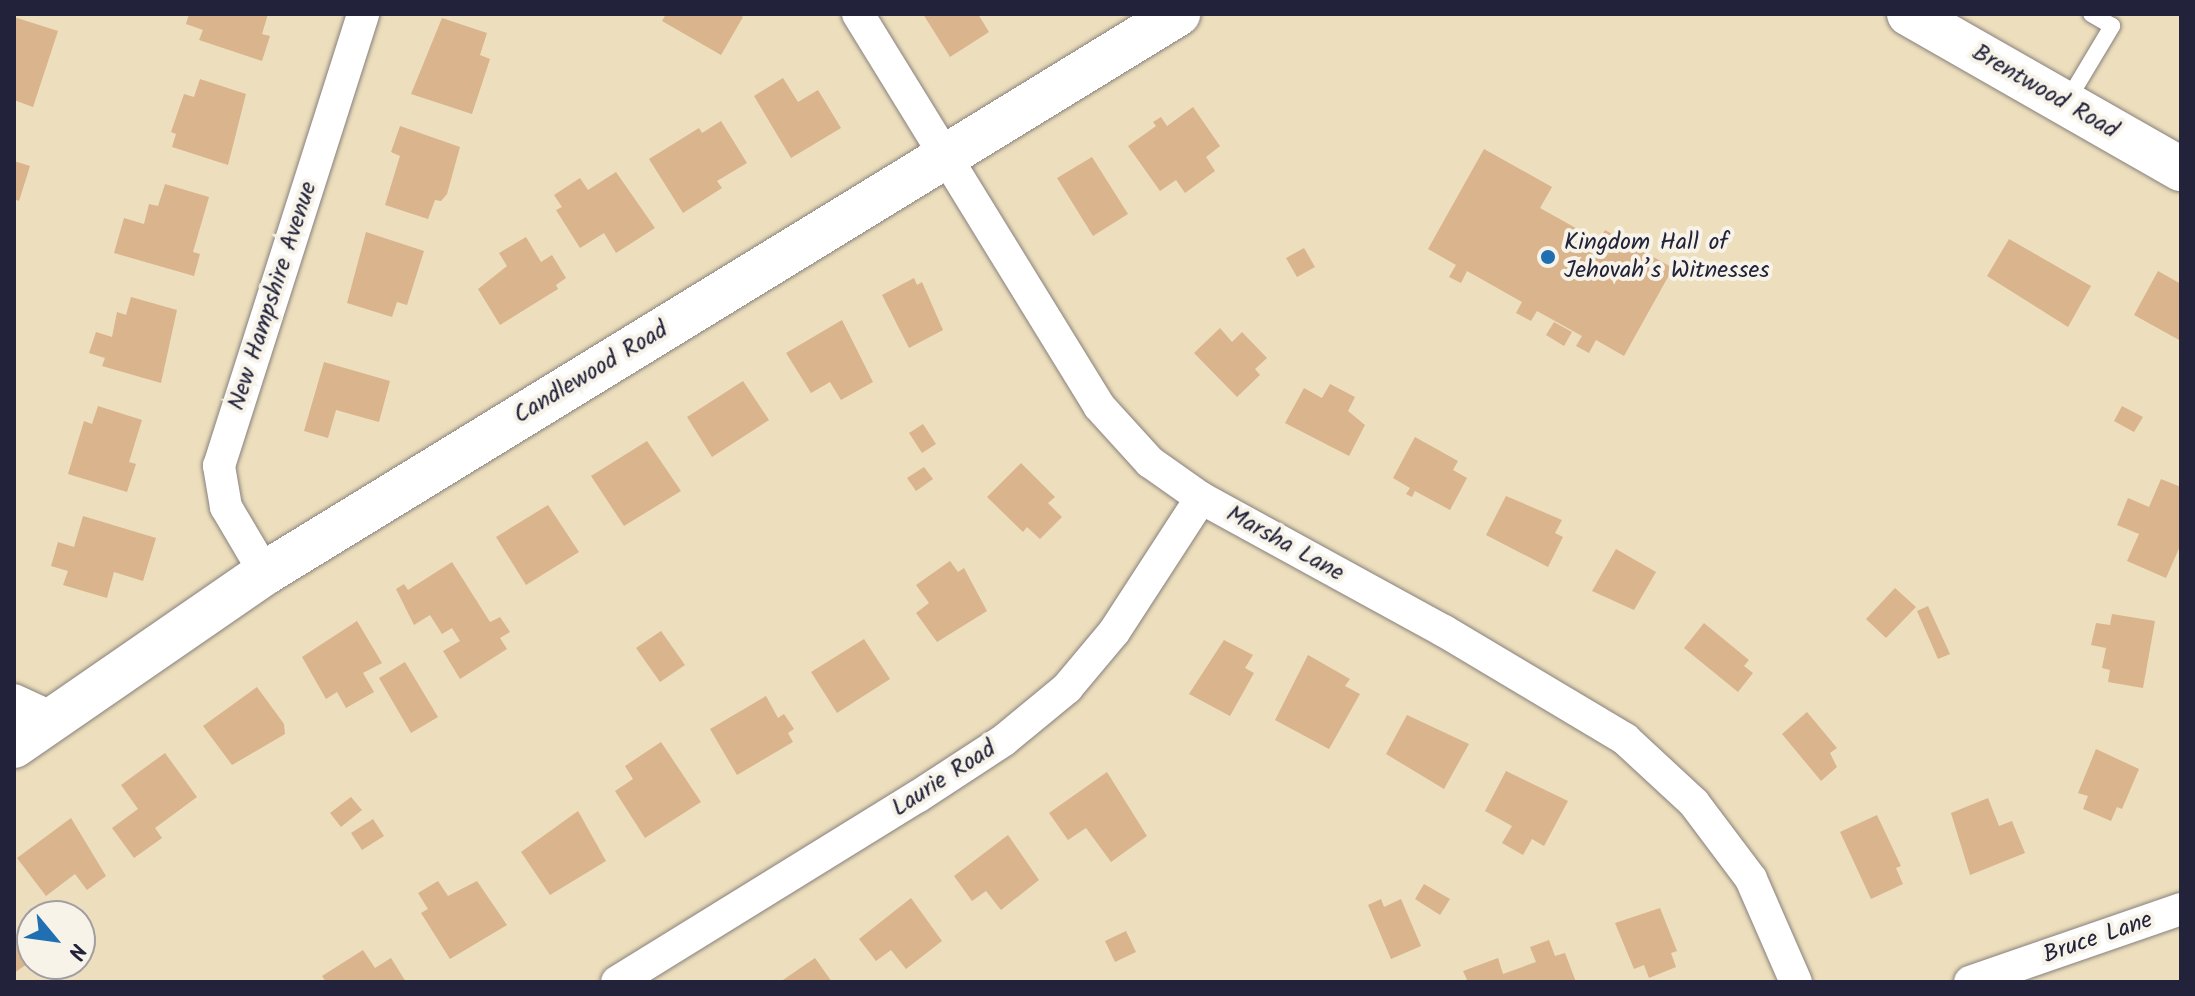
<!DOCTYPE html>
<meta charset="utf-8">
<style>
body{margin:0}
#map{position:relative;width:2195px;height:996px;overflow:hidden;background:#eddfbd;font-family:Kalam,sans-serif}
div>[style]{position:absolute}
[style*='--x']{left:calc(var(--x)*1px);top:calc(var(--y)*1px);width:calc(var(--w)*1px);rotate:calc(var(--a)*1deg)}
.building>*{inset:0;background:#d9b48c}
.roads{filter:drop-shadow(0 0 2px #88807c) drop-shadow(0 0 2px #88807c)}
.lane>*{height:16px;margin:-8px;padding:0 8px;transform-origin:8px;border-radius:8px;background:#fff}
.street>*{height:32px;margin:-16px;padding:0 16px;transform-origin:16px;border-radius:16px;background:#fff}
.secondary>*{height:44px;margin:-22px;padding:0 22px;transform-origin:22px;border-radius:22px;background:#fff}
.dots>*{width:22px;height:22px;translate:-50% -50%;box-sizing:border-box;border:4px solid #f7f3e8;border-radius:50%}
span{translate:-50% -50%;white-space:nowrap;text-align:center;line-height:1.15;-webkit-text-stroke:8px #f7f3e8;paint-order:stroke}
.street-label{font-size:24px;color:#22223b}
.poi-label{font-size:24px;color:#22223b}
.left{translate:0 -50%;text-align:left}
.frame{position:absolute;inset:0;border:16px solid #22223b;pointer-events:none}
.north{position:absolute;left:16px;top:900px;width:80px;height:80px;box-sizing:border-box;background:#f7f3e8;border:2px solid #a29fa3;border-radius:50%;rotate:119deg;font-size:22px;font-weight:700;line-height:32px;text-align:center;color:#22223b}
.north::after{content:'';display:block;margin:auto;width:28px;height:36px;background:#1f6fb2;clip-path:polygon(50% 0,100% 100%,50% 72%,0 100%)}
</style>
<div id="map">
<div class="building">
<div style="clip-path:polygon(189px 14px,268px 14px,262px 34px,270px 36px,262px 61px,199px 40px,203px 30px,186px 24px)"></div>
<div style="clip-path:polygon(666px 14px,739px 14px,743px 17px,721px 55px,662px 21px)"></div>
<div style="clip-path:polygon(923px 14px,978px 14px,989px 32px,950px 57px)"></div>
<div style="clip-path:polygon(14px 17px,58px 31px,33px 107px,14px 100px)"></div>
<div style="clip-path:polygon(442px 18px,487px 33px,480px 55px,490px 59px,472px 114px,411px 94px)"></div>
<div style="clip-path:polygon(783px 78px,798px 102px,818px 90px,841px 128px,791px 158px,754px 96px)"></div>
<div style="clip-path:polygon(200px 79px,246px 94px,228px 165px,172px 147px,176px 134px,171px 132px,184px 94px,194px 97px)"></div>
<div style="clip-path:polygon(1193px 107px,1220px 146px,1206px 157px,1215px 171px,1185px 193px,1176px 180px,1160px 191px,1128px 146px,1156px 126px,1153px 122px,1161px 117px,1167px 126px)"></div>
<div style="clip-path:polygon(721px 121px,747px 163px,717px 181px,722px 188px,683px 213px,649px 159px,699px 128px,702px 133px)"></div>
<div style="clip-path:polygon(400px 126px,460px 147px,447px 194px,441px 201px,435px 200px,428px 219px,385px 205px,400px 156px,391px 152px)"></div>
<div style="clip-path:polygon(1484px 149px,1552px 187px,1540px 208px,1599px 241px,1605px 230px,1673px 268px,1624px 356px,1596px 340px,1589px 353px,1576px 346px,1582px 336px,1537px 311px,1531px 321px,1516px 313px,1522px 302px,1467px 271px,1461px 283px,1449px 277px,1456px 265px,1428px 249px)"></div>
<div style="clip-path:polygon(1092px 157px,1128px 214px,1093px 236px,1057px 178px)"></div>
<div style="clip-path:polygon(14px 161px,30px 166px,19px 201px,14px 199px)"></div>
<div style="clip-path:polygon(616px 172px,655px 228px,616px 253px,604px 233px,580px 248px,556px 210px,562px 207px,554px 195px,580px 178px,588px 190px)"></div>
<div style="clip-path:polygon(165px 184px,209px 197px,193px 252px,200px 254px,194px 276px,114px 253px,124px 218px,144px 224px,149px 204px,158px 206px)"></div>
<div style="clip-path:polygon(366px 232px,424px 251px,407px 305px,397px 302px,392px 317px,347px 303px)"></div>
<div style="clip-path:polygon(526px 237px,541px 262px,552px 255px,566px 278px,556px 285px,558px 289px,500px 325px,478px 289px,507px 266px,499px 253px)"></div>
<div style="clip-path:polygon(2009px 239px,2091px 286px,2068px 327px,1987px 276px)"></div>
<div style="clip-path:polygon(1304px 248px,1315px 267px,1297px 277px,1286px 258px)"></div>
<div style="clip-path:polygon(2158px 271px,2181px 284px,2181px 341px,2134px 315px)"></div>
<div style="clip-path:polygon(914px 278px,917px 285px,922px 282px,943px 330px,909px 348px,882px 295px)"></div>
<div style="clip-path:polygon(131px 297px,177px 310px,161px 383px,102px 366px,105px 358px,89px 353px,96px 332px,112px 337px,117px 312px,126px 315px)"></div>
<div style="clip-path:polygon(842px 320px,873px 382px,841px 400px,830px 382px,811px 393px,786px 353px)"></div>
<div style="clip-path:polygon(1554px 322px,1572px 332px,1564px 346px,1546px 335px)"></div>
<div style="clip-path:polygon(1220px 328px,1232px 342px,1242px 332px,1267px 358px,1255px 369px,1260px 375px,1237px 397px,1194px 353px)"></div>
<div style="clip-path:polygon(324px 362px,390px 381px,379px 422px,336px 410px,328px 438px,304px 431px)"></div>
<div style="clip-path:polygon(743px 381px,769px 420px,712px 457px,687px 417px)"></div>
<div style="clip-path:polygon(1330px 384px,1355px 397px,1348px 411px,1365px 425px,1349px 456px,1285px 423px,1304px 388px,1322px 398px)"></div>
<div style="clip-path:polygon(98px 406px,142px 420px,129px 462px,136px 464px,127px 492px,68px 474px,84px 421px,92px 424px)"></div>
<div style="clip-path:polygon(2122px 406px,2143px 417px,2134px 432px,2114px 421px)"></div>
<div style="clip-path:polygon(923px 424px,936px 444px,922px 453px,909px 433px)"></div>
<div style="clip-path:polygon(1415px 437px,1458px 461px,1453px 470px,1467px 478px,1450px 510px,1415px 491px,1412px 497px,1406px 494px,1410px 488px,1393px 478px)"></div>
<div style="clip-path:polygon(647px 441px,681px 491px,624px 526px,591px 476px)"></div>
<div style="clip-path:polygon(1021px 463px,1055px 497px,1048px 503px,1062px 517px,1040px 539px,1027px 527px,1023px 532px,987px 497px)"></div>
<div style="clip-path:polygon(924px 467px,933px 479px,916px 491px,907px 478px)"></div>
<div style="clip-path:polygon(2161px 479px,2181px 487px,2181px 544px,2166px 578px,2127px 561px,2139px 534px,2117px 525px,2128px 498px,2149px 507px)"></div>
<div style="clip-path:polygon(1506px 496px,1562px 520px,1555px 533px,1563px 537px,1548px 567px,1486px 535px)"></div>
<div style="clip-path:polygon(548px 505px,579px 552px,526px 585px,496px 537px)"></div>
<div style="clip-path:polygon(83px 516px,156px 538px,143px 581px,114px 572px,107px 598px,63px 585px,68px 571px,51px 566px,58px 542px,74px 547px)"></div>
<div style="clip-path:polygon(1616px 549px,1656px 572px,1634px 610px,1592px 591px)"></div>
<div style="clip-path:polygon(950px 561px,958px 572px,964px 568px,987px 611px,937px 642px,916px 613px,929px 603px,916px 585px)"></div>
<div style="clip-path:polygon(452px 562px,490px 622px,500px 617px,510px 632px,500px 638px,507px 649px,460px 679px,443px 651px,460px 641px,452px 628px,442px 634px,430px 615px,414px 625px,396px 589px,404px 584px,408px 590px)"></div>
<div style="clip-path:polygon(1895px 588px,1916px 607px,1886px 638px,1866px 619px)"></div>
<div style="clip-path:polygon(1928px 606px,1950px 654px,1938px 659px,1917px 611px)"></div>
<div style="clip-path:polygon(2112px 614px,2155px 621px,2143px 688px,2108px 682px,2110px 670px,2102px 668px,2106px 648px,2091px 645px,2096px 623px,2110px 625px)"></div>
<div style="clip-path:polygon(357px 621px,382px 663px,363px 673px,374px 692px,346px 708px,337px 692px,326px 699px,302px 657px)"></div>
<div style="clip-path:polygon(1704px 623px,1749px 660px,1744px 666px,1753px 673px,1738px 692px,1684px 648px)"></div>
<div style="clip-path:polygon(661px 631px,685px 665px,660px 682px,636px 648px)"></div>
<div style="clip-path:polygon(864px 639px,890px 679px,837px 713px,811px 672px)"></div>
<div style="clip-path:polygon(1224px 640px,1253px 655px,1245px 668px,1254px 673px,1230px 716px,1189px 694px)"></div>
<div style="clip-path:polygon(1308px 655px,1350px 679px,1345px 686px,1360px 694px,1329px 749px,1275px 720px)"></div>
<div style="clip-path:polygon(405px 662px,438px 717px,411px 733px,379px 678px)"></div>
<div style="clip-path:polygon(257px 687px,284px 724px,285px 734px,232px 765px,203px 726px)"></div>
<div style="clip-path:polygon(766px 696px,778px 718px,784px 714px,794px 729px,788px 733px,793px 742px,737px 775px,710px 729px)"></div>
<div style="clip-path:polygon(1807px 712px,1837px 748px,1830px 753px,1837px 767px,1821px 781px,1782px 734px)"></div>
<div style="clip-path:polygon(1407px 715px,1469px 744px,1444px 789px,1386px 754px)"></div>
<div style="clip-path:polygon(661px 742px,701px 802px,645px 838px,615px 791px,633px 779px,625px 766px)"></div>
<div style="clip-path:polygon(2096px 749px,2139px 769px,2122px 809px,2117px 807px,2111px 821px,2083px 809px,2088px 796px,2078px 793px)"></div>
<div style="clip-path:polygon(165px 753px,197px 797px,155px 828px,162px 838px,134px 858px,112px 828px,138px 809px,121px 785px)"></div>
<div style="clip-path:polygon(1506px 771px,1568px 801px,1544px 846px,1532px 839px,1523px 855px,1502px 843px,1512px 826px,1485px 811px)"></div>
<div style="clip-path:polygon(1107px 772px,1147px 836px,1111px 862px,1086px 828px,1068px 840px,1049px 813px)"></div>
<div style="clip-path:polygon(351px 797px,362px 810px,341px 827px,330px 813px)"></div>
<div style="clip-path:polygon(1988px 798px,1999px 826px,2012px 821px,2025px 853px,1970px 875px,1951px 813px)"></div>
<div style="clip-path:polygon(578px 811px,606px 861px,550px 895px,521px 852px)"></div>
<div style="clip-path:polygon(1877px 815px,1901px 866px,1896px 868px,1903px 884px,1871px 899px,1840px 832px)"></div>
<div style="clip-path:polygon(71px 818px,106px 876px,87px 890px,75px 874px,46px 896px,17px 858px)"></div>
<div style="clip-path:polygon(373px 819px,384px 836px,362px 850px,351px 833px)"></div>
<div style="clip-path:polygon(1008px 835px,1039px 880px,1001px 910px,986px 891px,972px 901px,954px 876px)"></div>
<div style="clip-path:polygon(438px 881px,448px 896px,477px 881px,507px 925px,450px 959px,421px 913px,428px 909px,418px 893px)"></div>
<div style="clip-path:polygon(1424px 884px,1450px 899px,1440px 915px,1415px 899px)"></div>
<div style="clip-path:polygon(911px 898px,942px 941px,906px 969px,891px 950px,876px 961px,859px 939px)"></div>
<div style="clip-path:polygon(1381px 899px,1384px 907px,1401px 899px,1421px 946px,1391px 959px,1368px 905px)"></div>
<div style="clip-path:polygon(1660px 908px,1677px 951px,1671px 953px,1676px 967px,1649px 978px,1644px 965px,1634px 969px,1615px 923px)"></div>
<div style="clip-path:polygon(1126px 931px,1136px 952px,1115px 962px,1105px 941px)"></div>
<div style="clip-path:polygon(14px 940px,30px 962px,14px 973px)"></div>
<div style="clip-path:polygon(1549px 940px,1555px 956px,1565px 953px,1576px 982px,1468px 982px,1463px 971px,1498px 958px,1503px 974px,1536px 962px,1530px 947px)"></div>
<div style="clip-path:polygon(363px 950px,375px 968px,391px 958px,406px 982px,326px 982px,322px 976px)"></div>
<div style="clip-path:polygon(815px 958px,832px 982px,780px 982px)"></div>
</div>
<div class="roads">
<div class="lane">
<div style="--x:2066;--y:103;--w:90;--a:-59.1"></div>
<div style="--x:2112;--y:26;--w:24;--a:-150"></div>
</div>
<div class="street">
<div style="--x:858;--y:14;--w:460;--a:58.4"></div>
<div style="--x:1099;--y:406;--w:76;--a:47.7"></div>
<div style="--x:1150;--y:462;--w:62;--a:35.2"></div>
<div style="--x:1201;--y:498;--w:277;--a:28.7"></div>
<div style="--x:1444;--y:631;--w:211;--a:30.8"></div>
<div style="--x:1625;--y:739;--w:94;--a:42.8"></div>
<div style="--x:1694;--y:803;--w:95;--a:53.1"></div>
<div style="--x:1751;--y:879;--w:112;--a:66.4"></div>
<div style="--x:265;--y:573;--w:77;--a:-120.6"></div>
<div style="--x:226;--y:507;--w:42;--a:-99.7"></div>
<div style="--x:219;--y:466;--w:474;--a:-72.3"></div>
<div style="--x:14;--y:700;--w:43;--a:24.8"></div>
<div style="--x:617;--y:982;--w:352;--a:-31.7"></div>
<div style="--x:917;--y:797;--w:104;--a:-33.2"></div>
<div style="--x:1004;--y:740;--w:82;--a:-39.5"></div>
<div style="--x:1067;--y:688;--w:73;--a:-50"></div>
<div style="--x:1114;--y:632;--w:160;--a:-57"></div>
<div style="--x:1970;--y:982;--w:223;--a:-19.1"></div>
</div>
<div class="secondary">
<div style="--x:1909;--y:14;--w:313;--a:29.7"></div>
<div style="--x:14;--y:746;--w:305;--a:-34.6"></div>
<div style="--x:265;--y:573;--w:1071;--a:-31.48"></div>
</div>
</div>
<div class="dots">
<div style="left:1548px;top:257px;background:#1f6fb2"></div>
</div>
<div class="street-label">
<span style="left:2045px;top:92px;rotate:30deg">Brentwood Road</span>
<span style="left:273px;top:296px;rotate:-72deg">New Hampshire Avenue</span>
<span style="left:591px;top:373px;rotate:-31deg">Candlewood Road</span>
<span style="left:1285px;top:544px;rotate:29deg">Marsha Lane</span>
<span style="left:944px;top:779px;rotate:-33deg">Laurie Road</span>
<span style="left:2098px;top:938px;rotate:-19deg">Bruce Lane</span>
</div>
<div class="poi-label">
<span class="left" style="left:1564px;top:257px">Kingdom Hall of<br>Jehovah’s Witnesses</span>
</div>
<div class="frame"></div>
<div class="north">N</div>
</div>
